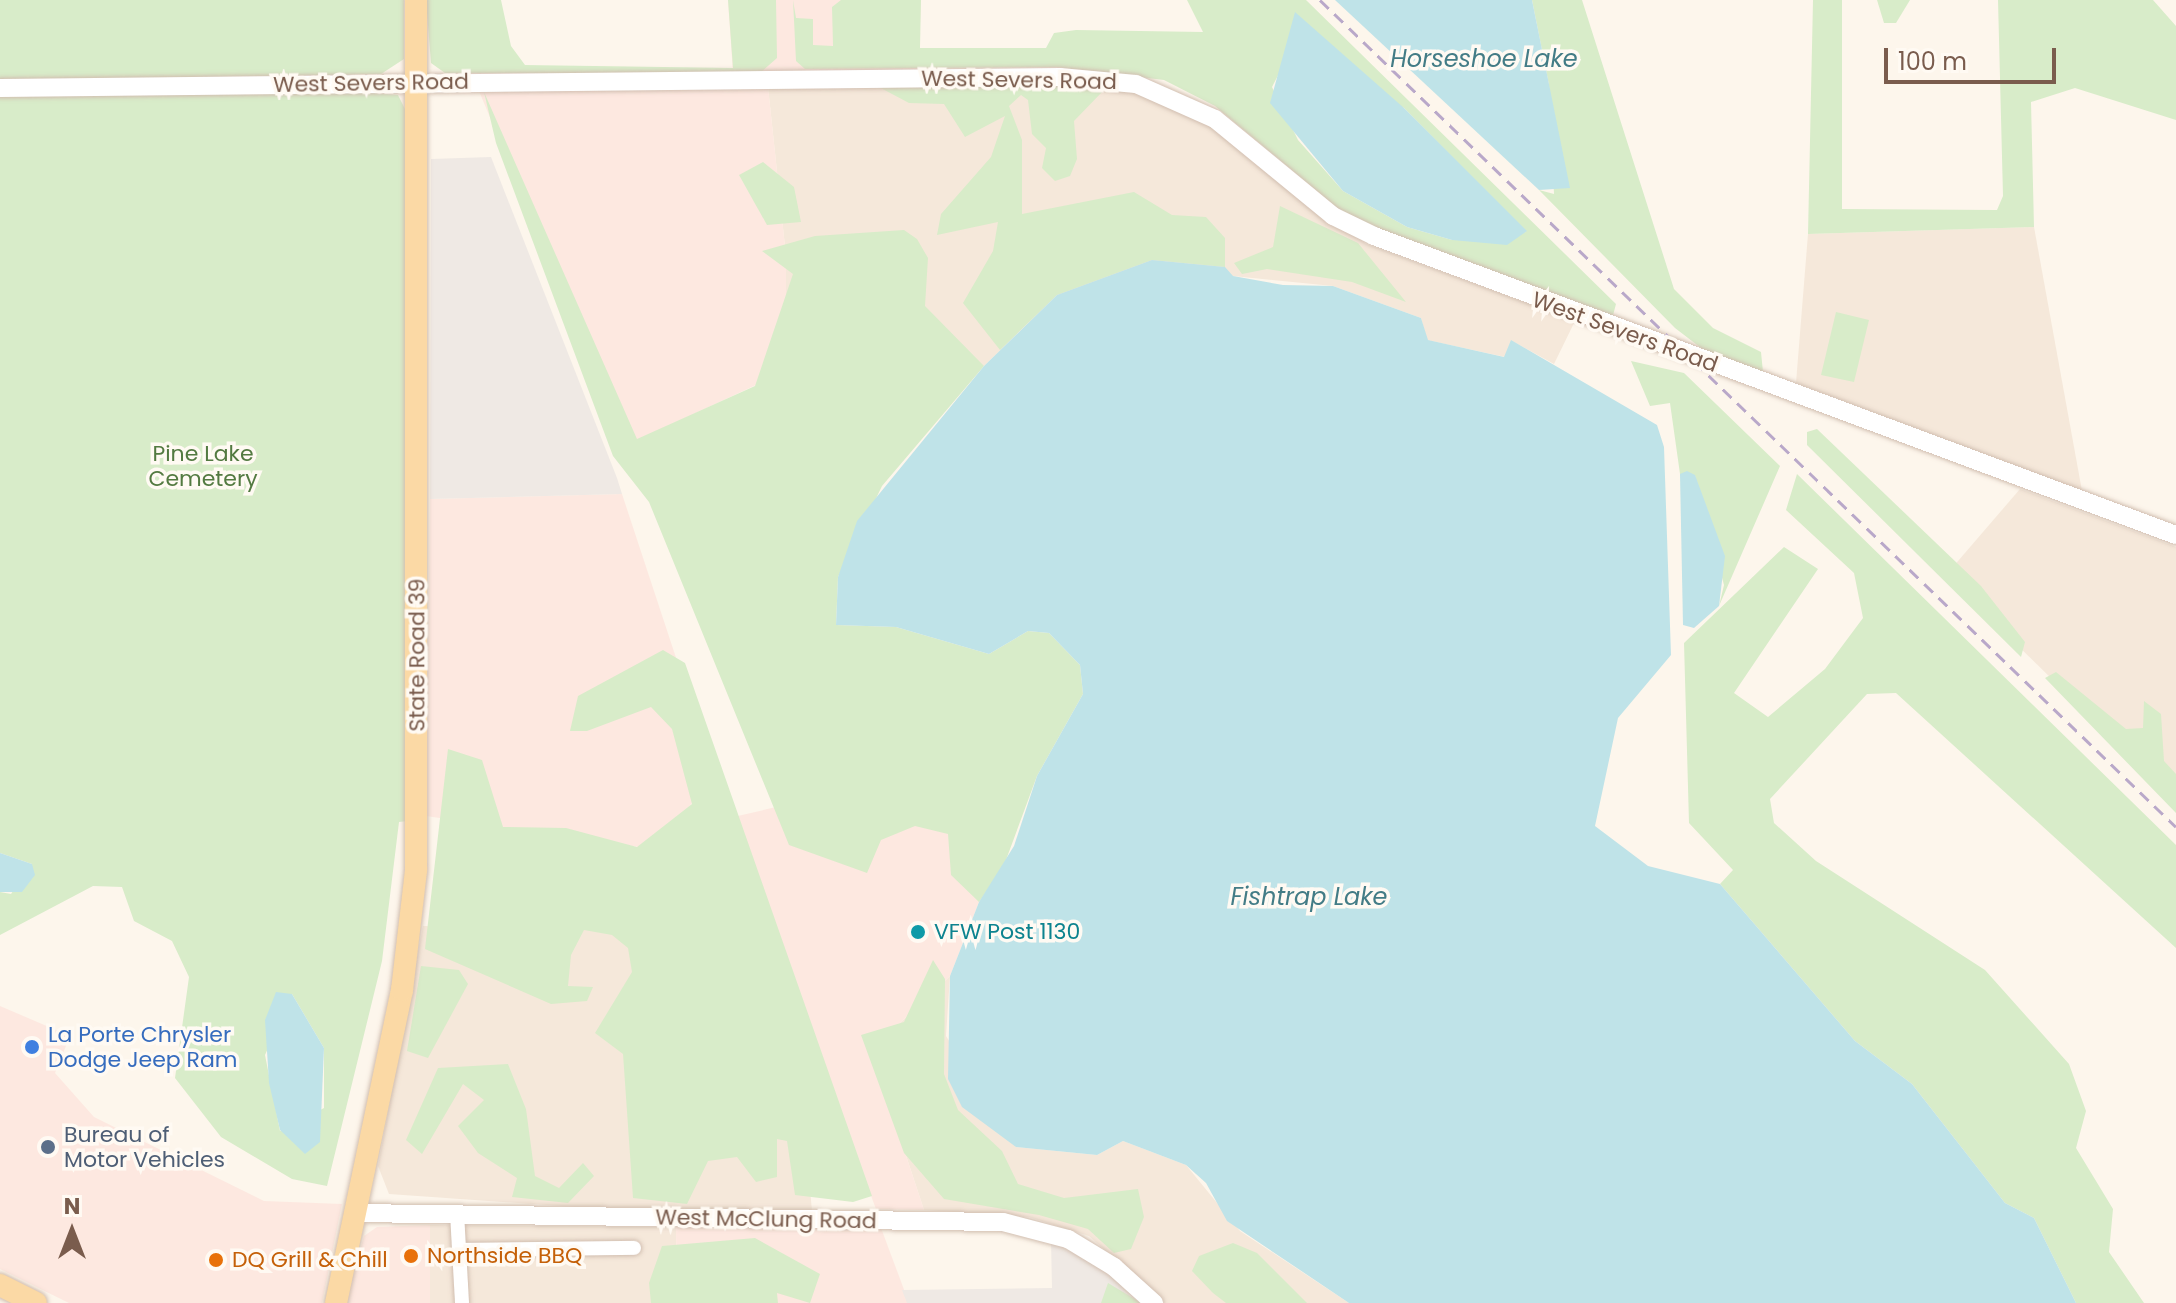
<!DOCTYPE html>
<style>
body{margin:0}
#map{position:relative;width:2176px;height:1303px;overflow:hidden;background:#fdf6ec;font-family:Poppins,sans-serif}
div>[style]{position:absolute}
[style*='--x']{left:calc(var(--x)*1px);top:calc(var(--y)*1px);width:calc(var(--w)*1px);rotate:calc(var(--a)*1deg)}
.residential>*{inset:0;background:#f5e8da}
.commercial>*{inset:0;background:#fde8e0}
.industrial>*{inset:0;background:#efe9e4}
.green>*{inset:0;background:#d8ecc9}
.water>*{inset:0;background:#bfe3e8}
.roads{filter:drop-shadow(0 0 2px #d1beb0) drop-shadow(0 0 2px #d1beb0)}
.street>*{height:14px;margin:-7px;padding:0 7px;transform-origin:7px;border-radius:7px;background:#fff}
.secondary>*{height:18px;margin:-9px;padding:0 9px;transform-origin:9px;border-radius:9px;background:#fff}
.primary>*{height:22px;margin:-11px;padding:0 11px;transform-origin:11px;border-radius:11px;background:#fbd9a5}
.rail>*{height:3px;margin-top:-1.5px;transform-origin:0;background:repeating-linear-gradient(90deg,#b9a8c9 0 12px,transparent 0 20px)}
.dots>*{width:22px;height:22px;translate:-50% -50%;box-sizing:border-box;border:4px solid #fffaf3;border-radius:50%}
span{translate:-50% -50%;white-space:nowrap;text-align:center;line-height:1.15;-webkit-text-stroke:7px #fffaf3;paint-order:stroke}
.street-label{font-size:22px;color:#7a5c4d}
.park-label{font-size:22px;color:#537a41}
.culture-label{font-size:22px;color:#0d838f}
.left{translate:0 -50%;text-align:left}
.shop-label{font-size:22px;color:#366cbe}
.service-label{font-size:22px;color:#4e5e75}
.food-label{font-size:22px;color:#c56008}
.water-label{font-size:24px;color:#437c86;font-style:italic}
.north{position:absolute;left:32px;top:1191px;width:80px;height:80px;-webkit-text-stroke:6px #fffaf3;paint-order:stroke;rotate:0deg;font-size:22px;font-weight:700;line-height:32px;text-align:center;color:#7a5c4d}
.north::after{content:'';display:block;margin:auto;width:28px;height:36px;background:#7a5c4d;clip-path:polygon(50% 0,100% 100%,50% 72%,0 100%)}
.scale{position:absolute;left:1884px;top:48px;width:172px;height:36px;box-sizing:border-box;border:4px solid #7a5c4d;border-top:0;padding-left:10px;font-size:24px;line-height:28px;white-space:nowrap;color:#7a5c4d;-webkit-text-stroke:6px #fffaf3;paint-order:stroke}
</style>
<div id="map">
<div class="residential">
<div style="clip-path:polygon(768px 87px,1106px 87px,1138px 94px,1212px 127px,1366px 244px,1575px 321px,1554px 364px,1512px 341px,1505px 357px,1427px 340px,1421px 318px,1333px 286px,1233px 276px,1057px 295px,984px 366px,786px 371px,786px 256px)"></div>
<div style="clip-path:polygon(2034px 227px,2082px 491px,1796px 383px,1808px 234px)"></div>
<div style="clip-path:polygon(2020px 489px,2176px 547px,2176px 801px,1946px 575px)"></div>
<div style="clip-path:polygon(423px 926px,632px 931px,805px 1136px,812px 1211px,618px 1210px,389px 1194px,378px 1166px)"></div>
<div style="clip-path:polygon(950px 976px,946px 1036px,1016px 1147px,1097px 1155px,1123px 1141px,1186px 1165px,1240px 1231px,1349px 1303px,1165px 1303px,1089px 1236px,1029px 1217px,924px 1210px,871px 1050px)"></div>
<div style="clip-path:polygon(430px 1225px,676px 1227px,677px 1303px,430px 1303px)"></div>
</div>
<div class="commercial">
<div style="clip-path:polygon(728px 0,921px 0,918px 70px,733px 73px)"></div>
<div style="clip-path:polygon(768px 87px,786px 256px,786px 371px,627px 445px,479px 91px)"></div>
<div style="clip-path:polygon(622px 494px,715px 776px,653px 849px,426px 816px,430px 499px)"></div>
<div style="clip-path:polygon(897px 779px,1003px 868px,979px 902px,950px 976px,871px 1050px,924px 1210px,876px 1209px,729px 818px)"></div>
<div style="clip-path:polygon(0 1006px,70px 1036px,55px 1073px,94px 1117px,264px 1201px,342px 1204px,322px 1303px,69px 1303px,0 1269px)"></div>
<div style="clip-path:polygon(430px 1225px,430px 1303px,345px 1303px,364px 1236px,377px 1227px)"></div>
<div style="clip-path:polygon(676px 1227px,881px 1228px,909px 1303px,677px 1303px)"></div>
</div>
<div class="industrial">
<div style="clip-path:polygon(491px 157px,617px 478px,622px 494px,430px 499px,431px 159px)"></div>
<div style="clip-path:polygon(1051px 1241px,1112px 1274px,1141px 1303px,907px 1303px,902px 1290px,1052px 1288px)"></div>
</div>
<div class="green">
<div style="clip-path:polygon(0 0,404px 0,404px 59px,381px 74px,0 81px)"></div>
<div style="clip-path:polygon(426px 0,501px 0,511px 46px,525px 65px,733px 68px,728px 0,776px 0,777px 58px,760px 73px,445px 73px,431px 63px)"></div>
<div style="clip-path:polygon(evenodd,793px 0,796px 18px,813px 19px,813px 45px,833px 46px,832px 7px,841px 0,921px 0,920px 48px,1046px 48px,1054px 33px,1076px 30px,1203px 32px,1187px 0,1306px 0,1616px 304px,1612px 319px,1347px 216px,1215px 106px,1164px 80px,1057px 67px,805px 69px,796px 61px,793px 0,1288px 56px,1404px 108px,1526px 232px,1452px 240px,1407px 227px,1343px 191px,1298px 140px,1272px 87px,1288px 56px)"></div>
<div style="clip-path:polygon(1532px 0,1582px 0,1674px 289px,1713px 328px,1761px 352px,1763px 372px,1705px 351px,1675px 328px,1539px 190px,1554px 194px,1549px 85px)"></div>
<div style="clip-path:polygon(1813px 0,1842px 0,1842px 209px,1997px 210px,2003px 196px,1998px 0,2153px 0,2176px 26px,2176px 120px,2075px 88px,2031px 102px,2034px 227px,1808px 234px)"></div>
<div style="clip-path:polygon(1877px 0,1910px 0,1896px 23px,1884px 23px)"></div>
<div style="clip-path:polygon(1095px 85px,1103px 91px,1074px 121px,1077px 159px,1070px 176px,1055px 181px,1042px 168px,1046px 148px,1032px 134px,1028px 100px,1021px 95px,1009px 106px,1022px 140px,1022px 214px,1134px 192px,1172px 215px,1206px 217px,1225px 238px,1225px 267px,1152px 260px,1057px 295px,1000px 350px,963px 303px,993px 251px,998px 222px,937px 235px,941px 214px,991px 157px,1005px 116px,965px 137px,944px 104px,909px 103px,877px 86px)"></div>
<div style="clip-path:polygon(evenodd,363px 92px,398px 95px,406px 111px,408px 821px,399px 822px,382px 961px,327px 1186px,292px 1179px,221px 1137px,175px 1078px,189px 977px,172px 941px,134px 921px,122px 887px,93px 886px,0 935px,0 892px,11px 894px,32px 864px,0 853px,0 96px,363px 92px,292px 994px,324px 1048px,324px 1108px,280px 1131px,265px 1055px,292px 994px)"></div>
<div style="clip-path:polygon(484px 92px,637px 439px,755px 386px,793px 274px,762px 251px,815px 236px,904px 230px,917px 239px,928px 258px,925px 306px,984px 366px,882px 486px,838px 577px,836px 625px,896px 627px,989px 654px,1028px 631px,1049px 633px,1080px 665px,1083px 694px,1037px 776px,1003px 868px,979px 902px,951px 875px,948px 834px,915px 826px,881px 840px,867px 873px,789px 845px,649px 502px,613px 456px,496px 143px)"></div>
<div style="clip-path:polygon(763px 162px,794px 187px,801px 222px,767px 225px,739px 175px)"></div>
<div style="clip-path:polygon(1280px 206px,1358px 243px,1406px 302px,1352px 282px,1267px 269px,1242px 274px,1234px 263px,1273px 247px)"></div>
<div style="clip-path:polygon(1836px 312px,1869px 320px,1854px 382px,1821px 375px)"></div>
<div style="clip-path:polygon(1631px 361px,1684px 373px,1780px 466px,1719px 606px,1724px 585px,1695px 476px,1680px 474px,1670px 403px,1650px 406px)"></div>
<div style="clip-path:polygon(1817px 429px,1981px 586px,2025px 642px,2021px 657px,1807px 445px,1807px 432px)"></div>
<div style="clip-path:polygon(1797px 474px,2176px 845px,2176px 948px,1896px 693px,1867px 694px,1770px 799px,1774px 823px,1816px 861px,1985px 970px,2069px 1064px,2086px 1111px,2076px 1148px,2113px 1209px,2109px 1252px,2144px 1303px,2076px 1303px,2034px 1218px,2005px 1203px,1912px 1084px,1855px 1041px,1720px 884px,1733px 870px,1689px 823px,1684px 643px,1784px 547px,1818px 569px,1734px 693px,1768px 717px,1825px 669px,1863px 618px,1854px 573px,1786px 510px)"></div>
<div style="clip-path:polygon(663px 650px,685px 663px,872px 1196px,853px 1202px,795px 1195px,787px 1141px,777px 1139px,777px 1177px,756px 1182px,737px 1157px,708px 1161px,687px 1204px,633px 1198px,623px 1054px,595px 1033px,632px 972px,628px 948px,612px 935px,584px 930px,571px 955px,568px 986px,593px 987px,587px 1001px,551px 1004px,425px 949px,448px 749px,482px 760px,503px 827px,566px 828px,637px 847px,692px 804px,672px 729px,651px 707px,587px 731px,570px 731px,578px 696px)"></div>
<div style="clip-path:polygon(2056px 672px,2126px 729px,2143px 728px,2144px 701px,2161px 714px,2164px 761px,2176px 774px,2176px 813px,2045px 678px)"></div>
<div style="clip-path:polygon(933px 960px,945px 979px,944px 1074px,958px 1110px,1002px 1151px,1018px 1184px,1064px 1198px,1138px 1189px,1144px 1217px,1131px 1249px,1114px 1253px,1088px 1229px,1039px 1215px,944px 1199px,904px 1153px,861px 1035px,904px 1022px)"></div>
<div style="clip-path:polygon(421px 966px,459px 970px,468px 984px,428px 1058px,407px 1051px)"></div>
<div style="clip-path:polygon(508px 1064px,526px 1109px,535px 1176px,559px 1188px,583px 1163px,594px 1176px,568px 1203px,512px 1197px,517px 1178px,478px 1153px,458px 1126px,484px 1100px,463px 1084px,422px 1154px,406px 1140px,438px 1068px)"></div>
<div style="clip-path:polygon(755px 1238px,820px 1274px,810px 1303px,777px 1293px,778px 1303px,651px 1303px,649px 1283px,662px 1246px)"></div>
<div style="clip-path:polygon(1233px 1243px,1257px 1253px,1307px 1303px,1226px 1303px,1213px 1293px,1192px 1271px,1199px 1256px)"></div>
<div style="clip-path:polygon(1108px 1283px,1138px 1301px,1140px 1303px,1101px 1303px)"></div>
</div>
<div class="water">
<div style="clip-path:polygon(1335px 0,1532px 0,1570px 188px,1539px 190px)"></div>
<div style="clip-path:polygon(1295px 12px,1404px 108px,1527px 231px,1507px 245px,1452px 240px,1407px 227px,1343px 191px,1270px 103px)"></div>
<div style="clip-path:polygon(1152px 260px,1225px 267px,1233px 276px,1283px 285px,1333px 286px,1421px 318px,1428px 340px,1504px 357px,1511px 340px,1657px 425px,1664px 447px,1671px 655px,1618px 718px,1595px 826px,1648px 866px,1720px 884px,1855px 1041px,1912px 1084px,2005px 1203px,2034px 1218px,2076px 1303px,1349px 1303px,1227px 1221px,1206px 1183px,1186px 1165px,1123px 1141px,1097px 1155px,1016px 1147px,962px 1107px,948px 1079px,950px 976px,979px 902px,1014px 846px,1037px 776px,1083px 694px,1080px 665px,1049px 633px,1028px 631px,989px 654px,896px 627px,836px 625px,838px 577px,857px 521px,984px 366px,1057px 295px)"></div>
<div style="clip-path:polygon(1687px 471px,1695px 475px,1725px 556px,1719px 606px,1694px 628px,1683px 625px,1680px 474px)"></div>
<div style="clip-path:polygon(0 853px,32px 864px,35px 875px,22px 892px,0 892px)"></div>
<div style="clip-path:polygon(276px 992px,292px 994px,324px 1048px,320px 1142px,305px 1154px,280px 1130px,269px 1083px,265px 1020px)"></div>
</div>
<div class="roads">
<div class="street">
<div style="--x:457;--y:1213;--w:90;--a:86.8"></div>
<div style="--x:462;--y:1250;--w:172;--a:-0.7"></div>
</div>
<div class="secondary">
<div style="--x:0;--y:88;--w:1060;--a:-0.59"></div>
<div style="--x:1060;--y:77;--w:76;--a:5.3"></div>
<div style="--x:1136;--y:84;--w:86;--a:23.9"></div>
<div style="--x:1215;--y:119;--w:153;--a:39.4"></div>
<div style="--x:1333;--y:216;--w:46;--a:26"></div>
<div style="--x:1374;--y:236;--w:856;--a:20.45"></div>
<div style="--x:355;--y:1213;--w:648;--a:0.8"></div>
<div style="--x:1003;--y:1222;--w:67;--a:14.7"></div>
<div style="--x:1068;--y:1239;--w:54;--a:31.3"></div>
<div style="--x:1114;--y:1267;--w:54;--a:42"></div>
</div>
<div class="primary">
<div style="--x:0;--y:1285;--w:40;--a:26.6"></div>
<div style="--x:336;--y:1303;--w:320;--a:-78.1"></div>
<div style="--x:402;--y:990;--w:121;--a:-83.3"></div>
<div style="--x:416;--y:870;--w:870;--a:-90"></div>
</div>
</div>
<div class="rail">
<div style="--x:1320;--y:0;--w:1190;--a:44.01"></div>
</div>
<div class="dots">
<div style="left:918px;top:932px;background:#0f9aa8"></div>
<div style="left:32px;top:1047px;background:#3f7fe0"></div>
<div style="left:48px;top:1147px;background:#5c6f8a"></div>
<div style="left:411px;top:1256px;background:#e8710a"></div>
<div style="left:216px;top:1260px;background:#e8710a"></div>
</div>
<div class="street-label">
<span style="left:1019px;top:80px;rotate:1deg">West Severs Road</span>
<span style="left:371px;top:83px;rotate:-1deg">West Severs Road</span>
<span style="left:1625px;top:332px;rotate:20deg">West Severs Road</span>
<span style="left:417px;top:655px;rotate:-90deg">State Road 39</span>
<span style="left:766px;top:1219px;rotate:1deg">West McClung Road</span>
</div>
<div class="park-label">
<span style="left:203px;top:466px">Pine Lake<br>Cemetery</span>
</div>
<div class="culture-label">
<span class="left" style="left:934px;top:932px">VFW Post 1130</span>
</div>
<div class="shop-label">
<span class="left" style="left:48px;top:1047px">La Porte Chrysler<br>Dodge Jeep Ram</span>
</div>
<div class="service-label">
<span class="left" style="left:64px;top:1147px">Bureau of<br>Motor Vehicles</span>
</div>
<div class="food-label">
<span class="left" style="left:427px;top:1256px">Northside BBQ</span>
<span class="left" style="left:232px;top:1260px">DQ Grill &amp; Chill</span>
</div>
<div class="water-label">
<span style="left:1484px;top:59px">Horseshoe Lake</span>
<span style="left:1309px;top:897px">Fishtrap Lake</span>
</div>
<div class="north">N</div>
<div class="scale">100 m</div>
</div>
